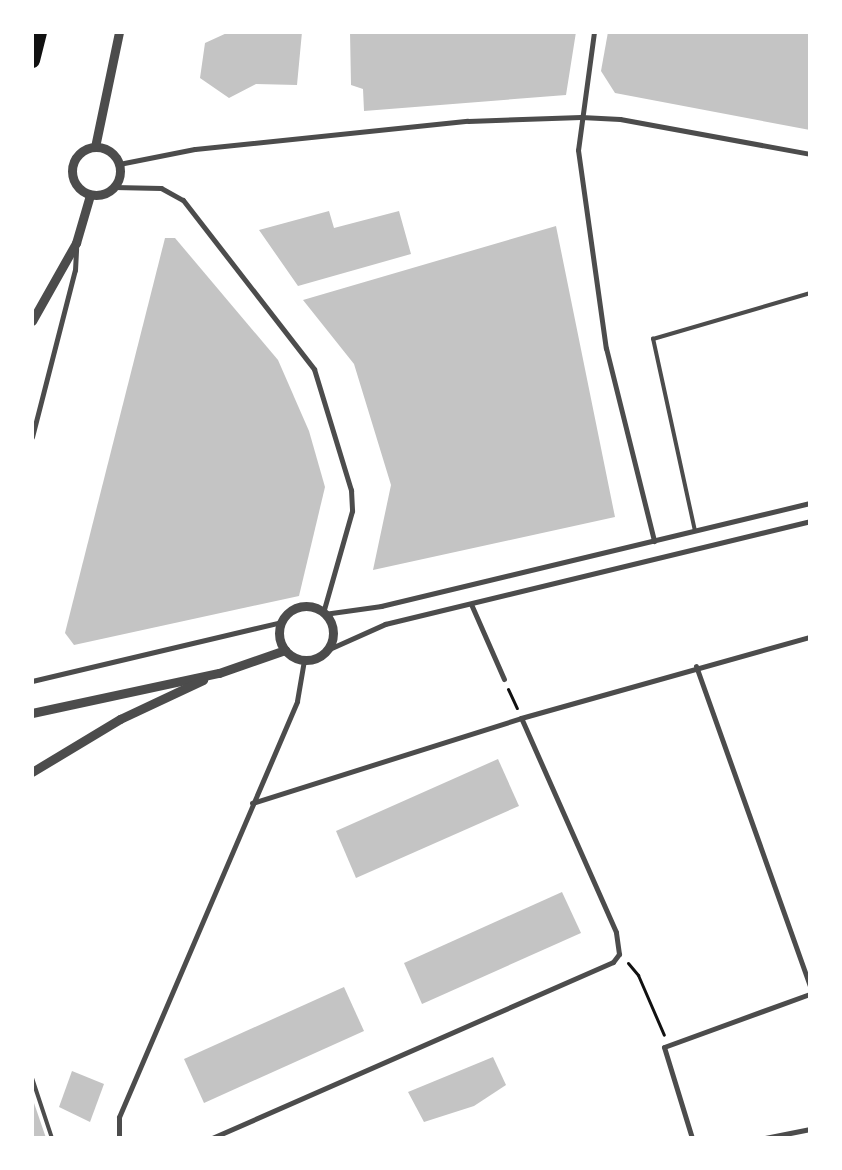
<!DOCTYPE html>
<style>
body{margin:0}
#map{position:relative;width:842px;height:1170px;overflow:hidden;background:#fff;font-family:Jost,sans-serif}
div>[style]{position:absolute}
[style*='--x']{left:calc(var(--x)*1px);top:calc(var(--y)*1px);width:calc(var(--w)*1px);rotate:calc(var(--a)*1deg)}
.building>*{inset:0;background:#c4c4c4}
.path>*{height:3px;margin:-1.5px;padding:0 1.5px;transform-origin:1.5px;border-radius:1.5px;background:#111}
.service>*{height:4px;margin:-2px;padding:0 2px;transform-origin:2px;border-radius:2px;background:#4c4c4c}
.minor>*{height:5px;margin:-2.5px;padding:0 2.5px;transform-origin:2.5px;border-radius:2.5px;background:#4c4c4c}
.tertiary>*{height:9px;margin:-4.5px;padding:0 4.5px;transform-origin:4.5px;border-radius:4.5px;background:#4c4c4c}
.tertiary>.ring{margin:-4.5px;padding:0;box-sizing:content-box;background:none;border:9px solid #4c4c4c;border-radius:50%}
.motorway>*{height:15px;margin:-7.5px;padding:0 7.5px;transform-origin:7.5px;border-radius:7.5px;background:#111}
span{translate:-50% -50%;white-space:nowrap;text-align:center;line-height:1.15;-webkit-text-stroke:4px #fff;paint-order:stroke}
.frame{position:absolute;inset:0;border:34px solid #fff;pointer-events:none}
</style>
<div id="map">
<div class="building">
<div style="clip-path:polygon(229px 32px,302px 32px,297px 85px,256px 84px,229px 98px,200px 78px,205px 43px)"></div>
<div style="clip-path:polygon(350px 32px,576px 32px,566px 95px,364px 111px,363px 89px,351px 85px)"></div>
<div style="clip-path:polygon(608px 32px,810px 32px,810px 130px,615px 93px,601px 71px)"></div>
<div style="clip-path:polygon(329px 211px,334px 228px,399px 211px,411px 254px,298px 286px,259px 230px)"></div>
<div style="clip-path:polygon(556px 226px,615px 517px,373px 570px,391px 485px,354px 364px,303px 300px)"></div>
<div style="clip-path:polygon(165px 238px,175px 238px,278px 360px,309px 431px,325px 487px,299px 596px,74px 645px,65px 633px)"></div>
<div style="clip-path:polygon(498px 759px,519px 806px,356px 878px,336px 831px)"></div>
<div style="clip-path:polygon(562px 892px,581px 933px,422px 1004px,404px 963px)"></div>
<div style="clip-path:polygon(344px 987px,364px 1031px,204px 1103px,184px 1059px)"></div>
<div style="clip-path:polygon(493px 1057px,506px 1085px,474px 1106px,424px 1122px,408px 1092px)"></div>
<div style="clip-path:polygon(72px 1071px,104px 1084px,90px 1122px,59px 1107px)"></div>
<div style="clip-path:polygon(32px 1100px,33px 1100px,46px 1138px,32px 1138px)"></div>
</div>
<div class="path">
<div style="--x:508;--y:689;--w:21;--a:65"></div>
<div style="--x:628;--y:963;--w:16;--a:50"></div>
<div style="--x:638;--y:975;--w:65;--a:66.6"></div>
</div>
<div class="service">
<div style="--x:695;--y:531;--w:197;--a:-102.3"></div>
<div style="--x:653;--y:339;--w:164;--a:-16.3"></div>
<div style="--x:32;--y:1078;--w:63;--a:71.6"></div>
</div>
<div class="minor">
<div style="--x:594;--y:32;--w:119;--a:97.7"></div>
<div style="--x:578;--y:150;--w:200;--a:82"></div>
<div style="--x:606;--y:348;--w:199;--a:76"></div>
<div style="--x:119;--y:164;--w:77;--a:-11.2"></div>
<div style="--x:195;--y:149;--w:274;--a:-5.9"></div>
<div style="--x:468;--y:121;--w:113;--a:-2"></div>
<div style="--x:581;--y:117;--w:39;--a:3"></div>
<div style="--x:620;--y:119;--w:193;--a:10.4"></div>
<div style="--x:114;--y:187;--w:47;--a:1.2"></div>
<div style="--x:161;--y:188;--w:25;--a:29"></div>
<div style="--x:183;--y:200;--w:214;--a:52.2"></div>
<div style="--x:314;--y:369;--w:127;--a:73"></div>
<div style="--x:351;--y:490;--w:21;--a:87"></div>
<div style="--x:352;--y:511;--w:106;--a:105.9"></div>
<div style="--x:32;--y:437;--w:172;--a:-75.6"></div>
<div style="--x:75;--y:270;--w:22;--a:-87"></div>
<div style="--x:471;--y:604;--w:82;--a:66.3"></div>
<div style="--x:324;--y:614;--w:58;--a:-8"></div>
<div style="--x:381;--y:606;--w:441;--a:-13.5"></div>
<div style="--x:327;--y:650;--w:64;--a:-24.1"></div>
<div style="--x:385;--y:624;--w:437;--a:-13.6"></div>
<div style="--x:696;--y:666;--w:341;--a:70.4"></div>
<div style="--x:32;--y:681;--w:256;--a:-13.3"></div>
<div style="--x:252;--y:803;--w:282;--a:-17.5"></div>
<div style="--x:521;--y:718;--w:300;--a:-15.7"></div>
<div style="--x:119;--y:1138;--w:21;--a:-90"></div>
<div style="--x:119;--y:1117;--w:452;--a:-66.8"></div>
<div style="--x:297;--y:701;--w:42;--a:-80.3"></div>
<div style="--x:212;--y:1138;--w:438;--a:-23.7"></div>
<div style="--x:613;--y:962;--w:10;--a:-53"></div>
<div style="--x:619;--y:954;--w:22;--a:-98"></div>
<div style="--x:616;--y:932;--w:234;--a:-113.9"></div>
<div style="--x:692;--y:1138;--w:95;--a:-107.1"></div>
<div style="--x:664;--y:1047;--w:155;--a:-20"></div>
<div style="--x:765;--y:1138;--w:46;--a:-11.3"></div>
</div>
<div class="tertiary">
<div class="ring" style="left:72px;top:147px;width:39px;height:39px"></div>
<div style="--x:95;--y:147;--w:117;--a:-78.2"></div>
<div style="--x:32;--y:321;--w:90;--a:-60.6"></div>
<div style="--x:76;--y:243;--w:50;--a:-73.7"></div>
<div class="ring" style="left:279px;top:606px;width:45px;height:45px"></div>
<div style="--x:32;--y:713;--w:191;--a:-12.1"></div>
<div style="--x:219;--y:673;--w:70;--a:-19.2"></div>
<div style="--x:32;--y:772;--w:103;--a:-31.1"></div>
<div style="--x:120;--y:719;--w:92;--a:-25.2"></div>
</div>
<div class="motorway">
<div style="--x:32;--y:60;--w:29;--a:-76"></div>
</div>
<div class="frame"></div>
</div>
